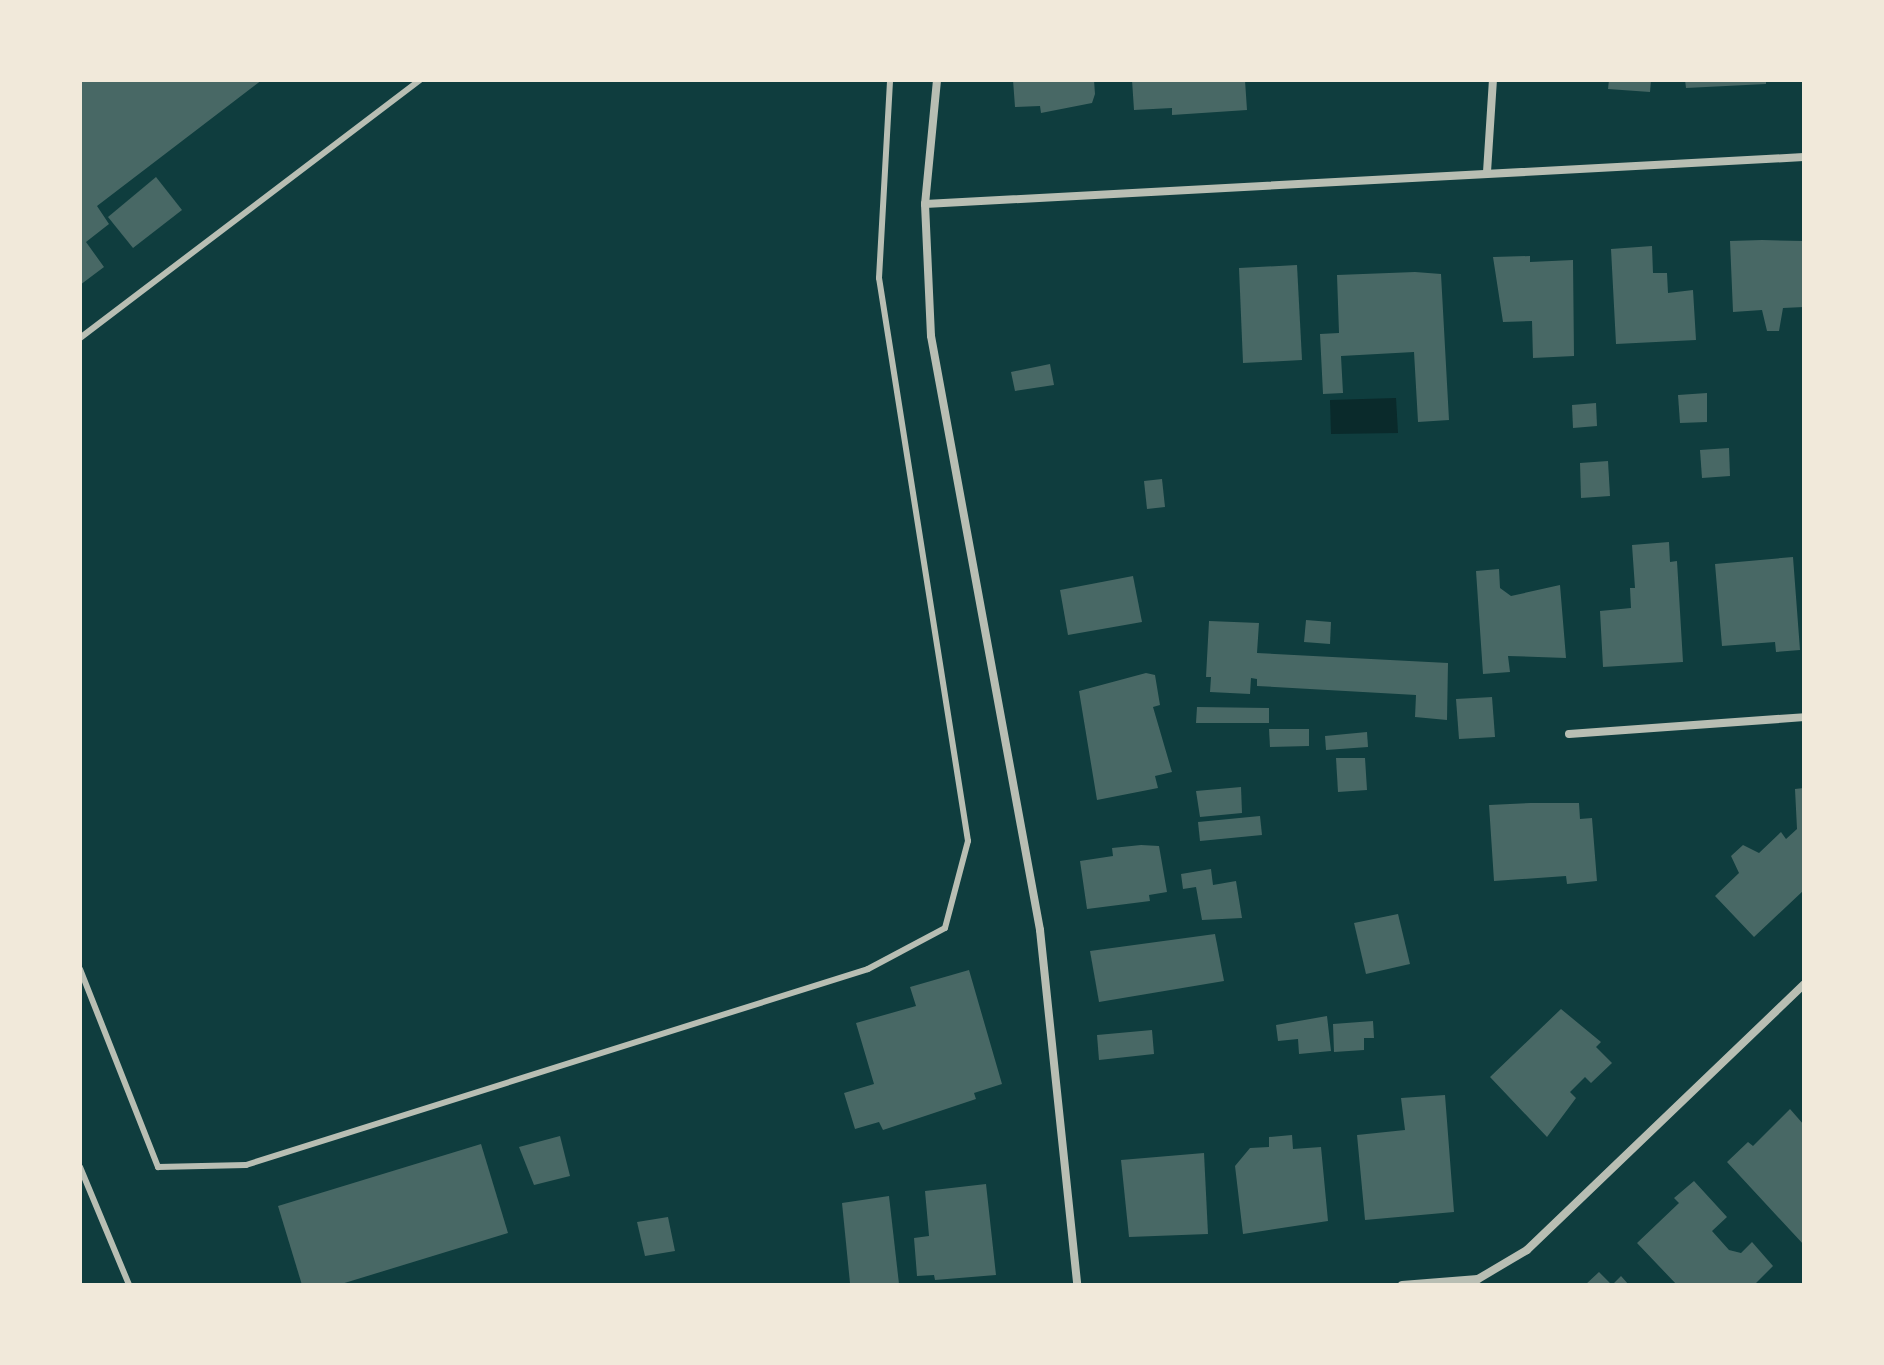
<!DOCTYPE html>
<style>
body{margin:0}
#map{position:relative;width:1884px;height:1365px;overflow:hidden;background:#0f3d3e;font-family:"Work Sans",sans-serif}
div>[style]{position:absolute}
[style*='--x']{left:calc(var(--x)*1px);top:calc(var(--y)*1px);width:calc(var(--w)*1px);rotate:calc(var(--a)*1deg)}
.water>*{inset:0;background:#0a2a2b}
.building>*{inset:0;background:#486865}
.service>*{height:6px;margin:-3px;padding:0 3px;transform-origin:3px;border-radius:3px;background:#b8beb3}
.minor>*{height:8px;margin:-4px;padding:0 4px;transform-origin:4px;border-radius:4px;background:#b8beb3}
span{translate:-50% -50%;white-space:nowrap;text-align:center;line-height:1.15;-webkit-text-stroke:8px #f1e9da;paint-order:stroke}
.frame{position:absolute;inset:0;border:82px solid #f1e9da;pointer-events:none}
</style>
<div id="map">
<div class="water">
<div style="clip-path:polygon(1396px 398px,1398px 433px,1331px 434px,1330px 400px)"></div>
</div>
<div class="building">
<div style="clip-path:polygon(80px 80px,262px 80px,97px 206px,109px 224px,86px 242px,104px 267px,80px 285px)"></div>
<div style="clip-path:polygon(1013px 80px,1094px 80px,1095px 94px,1092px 103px,1041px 113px,1040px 106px,1015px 107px)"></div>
<div style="clip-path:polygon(1132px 80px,1245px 80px,1247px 110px,1172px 115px,1172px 108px,1134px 110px)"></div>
<div style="clip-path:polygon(1609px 80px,1651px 80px,1650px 92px,1608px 89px)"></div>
<div style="clip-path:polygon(1685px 80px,1766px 80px,1766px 84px,1686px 88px)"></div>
<div style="clip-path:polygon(156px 177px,182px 210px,133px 248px,108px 217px)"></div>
<div style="clip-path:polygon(1762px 240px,1804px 241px,1804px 307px,1783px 308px,1779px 331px,1767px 331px,1762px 310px,1733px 312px,1730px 241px)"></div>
<div style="clip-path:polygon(1652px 246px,1653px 273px,1667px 273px,1668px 293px,1693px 290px,1696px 340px,1616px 344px,1611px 249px)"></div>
<div style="clip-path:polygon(1530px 256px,1530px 262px,1573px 260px,1574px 356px,1533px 358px,1532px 321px,1503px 322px,1493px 257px)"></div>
<div style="clip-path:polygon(1297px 265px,1302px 360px,1243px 363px,1239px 268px)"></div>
<div style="clip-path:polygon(1415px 272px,1441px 274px,1449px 420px,1418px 422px,1414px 352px,1341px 356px,1343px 393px,1323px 394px,1320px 334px,1339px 333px,1337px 275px)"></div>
<div style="clip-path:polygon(1050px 364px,1054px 385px,1015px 391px,1011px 372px)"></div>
<div style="clip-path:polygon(1707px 393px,1707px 422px,1680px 423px,1678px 395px)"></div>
<div style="clip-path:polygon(1596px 403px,1597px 426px,1573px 428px,1572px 405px)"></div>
<div style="clip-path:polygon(1729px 448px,1730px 476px,1702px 478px,1700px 450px)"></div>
<div style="clip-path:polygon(1608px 461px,1610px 496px,1581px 498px,1580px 463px)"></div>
<div style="clip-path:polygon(1162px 479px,1165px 507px,1147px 509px,1144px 481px)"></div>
<div style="clip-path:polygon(1669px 542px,1670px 562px,1677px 561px,1683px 662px,1603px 667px,1600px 611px,1631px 608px,1630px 588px,1635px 588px,1632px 545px)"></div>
<div style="clip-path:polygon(1793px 557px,1800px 650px,1776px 652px,1775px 642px,1722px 646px,1715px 564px)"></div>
<div style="clip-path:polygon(1499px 569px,1500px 588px,1511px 596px,1560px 585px,1566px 658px,1508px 656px,1510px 672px,1483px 674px,1476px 571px)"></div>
<div style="clip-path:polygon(1133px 576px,1142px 622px,1068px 635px,1060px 590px)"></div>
<div style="clip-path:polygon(1306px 620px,1331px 622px,1330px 644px,1304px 642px)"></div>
<div style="clip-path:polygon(1209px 621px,1259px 623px,1257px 653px,1448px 663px,1447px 720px,1415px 717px,1416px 695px,1257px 686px,1257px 679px,1251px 678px,1250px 694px,1210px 692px,1211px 677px,1206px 677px)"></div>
<div style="clip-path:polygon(1146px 673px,1155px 675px,1160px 705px,1153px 707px,1172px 772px,1155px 776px,1158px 788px,1097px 800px,1079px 691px)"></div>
<div style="clip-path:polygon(1492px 697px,1495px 737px,1459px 739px,1456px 699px)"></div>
<div style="clip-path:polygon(1197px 707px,1269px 708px,1269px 723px,1196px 723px)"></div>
<div style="clip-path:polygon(1269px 729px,1309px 729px,1309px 746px,1270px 747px)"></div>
<div style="clip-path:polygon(1367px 732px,1368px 747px,1326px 750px,1325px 736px)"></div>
<div style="clip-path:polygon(1336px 758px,1365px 758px,1367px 790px,1338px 792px)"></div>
<div style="clip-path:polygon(1241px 787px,1242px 813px,1200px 817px,1196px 791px)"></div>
<div style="clip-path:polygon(1804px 788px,1804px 890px,1754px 937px,1715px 896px,1739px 873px,1731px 856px,1743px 845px,1759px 853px,1781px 832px,1786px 839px,1797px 829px,1795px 789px)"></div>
<div style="clip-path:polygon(1531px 803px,1579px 803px,1580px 819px,1592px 818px,1597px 881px,1567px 884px,1566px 876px,1494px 881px,1489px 805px)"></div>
<div style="clip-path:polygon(1260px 816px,1262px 835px,1200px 841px,1198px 822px)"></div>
<div style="clip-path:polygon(1141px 845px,1159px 846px,1167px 892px,1149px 895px,1150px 901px,1087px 909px,1080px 861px,1113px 856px,1112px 848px)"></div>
<div style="clip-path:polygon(1211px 869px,1213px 885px,1236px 881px,1242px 918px,1202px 920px,1196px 887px,1183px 889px,1181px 874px)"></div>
<div style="clip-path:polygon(1398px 914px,1410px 964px,1366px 974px,1354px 923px)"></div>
<div style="clip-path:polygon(1215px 934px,1224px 981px,1099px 1002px,1090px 951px)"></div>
<div style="clip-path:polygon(969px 970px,1002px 1084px,974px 1093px,976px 1099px,883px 1130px,879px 1122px,855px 1129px,844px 1093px,874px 1084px,856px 1023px,916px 1006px,910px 987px)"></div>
<div style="clip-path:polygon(1561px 1009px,1601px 1042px,1596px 1047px,1612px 1063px,1591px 1083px,1585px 1077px,1570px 1092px,1576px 1098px,1547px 1137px,1490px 1077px)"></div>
<div style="clip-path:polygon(1327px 1016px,1331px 1051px,1299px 1054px,1298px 1039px,1278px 1041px,1276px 1025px)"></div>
<div style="clip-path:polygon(1373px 1021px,1374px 1038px,1364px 1038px,1364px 1050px,1334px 1052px,1333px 1024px)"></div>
<div style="clip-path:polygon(1152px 1030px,1154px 1054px,1099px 1060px,1097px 1035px)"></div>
<div style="clip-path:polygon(1445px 1095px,1454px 1212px,1365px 1220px,1357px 1135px,1405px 1130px,1401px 1098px)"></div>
<div style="clip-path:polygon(1790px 1109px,1804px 1125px,1804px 1245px,1727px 1162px,1748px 1142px,1753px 1146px)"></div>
<div style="clip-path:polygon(1292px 1135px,1293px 1149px,1321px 1147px,1328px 1221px,1243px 1234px,1235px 1166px,1250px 1148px,1269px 1147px,1269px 1137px)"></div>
<div style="clip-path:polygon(560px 1136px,570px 1176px,534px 1185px,519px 1147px)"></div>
<div style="clip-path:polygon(481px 1144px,508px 1233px,338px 1285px,302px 1285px,278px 1206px)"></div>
<div style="clip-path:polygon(1204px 1153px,1208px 1234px,1129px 1237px,1121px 1160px)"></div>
<div style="clip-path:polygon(1694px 1181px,1727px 1217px,1712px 1231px,1729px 1250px,1741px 1253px,1752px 1242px,1773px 1266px,1754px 1285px,1677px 1285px,1637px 1243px,1679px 1203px,1674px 1198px)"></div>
<div style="clip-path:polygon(986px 1184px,996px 1275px,935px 1280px,934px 1275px,917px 1276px,914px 1238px,929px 1236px,925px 1191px)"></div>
<div style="clip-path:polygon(889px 1196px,899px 1284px,850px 1283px,842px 1203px)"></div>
<div style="clip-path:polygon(668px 1217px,675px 1251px,645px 1256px,637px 1222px)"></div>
<div style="clip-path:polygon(1599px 1272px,1612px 1285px,1621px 1276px,1629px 1285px,1585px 1285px)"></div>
</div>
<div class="service">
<div style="--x:80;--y:338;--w:427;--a:-37.2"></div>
<div style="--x:80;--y:969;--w:213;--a:68.5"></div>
<div style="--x:158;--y:1167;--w:88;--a:-1.3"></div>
<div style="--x:246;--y:1165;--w:652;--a:-17.49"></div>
<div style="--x:868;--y:969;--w:87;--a:-28"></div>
<div style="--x:945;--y:928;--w:90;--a:-75.2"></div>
<div style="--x:968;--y:841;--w:570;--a:-98.98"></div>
<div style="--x:879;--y:278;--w:198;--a:-86.8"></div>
<div style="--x:80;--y:1167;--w:128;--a:67.4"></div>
</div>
<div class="minor">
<div style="--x:937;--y:80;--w:125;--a:95.5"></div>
<div style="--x:925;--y:204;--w:132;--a:87.4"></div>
<div style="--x:931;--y:336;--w:604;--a:79.6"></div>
<div style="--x:1040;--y:930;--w:357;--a:84"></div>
<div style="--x:1487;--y:172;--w:92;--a:-86.3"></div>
<div style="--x:925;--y:204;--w:880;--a:-3.06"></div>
<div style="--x:1569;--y:734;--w:236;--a:-4.1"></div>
<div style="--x:1402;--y:1285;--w:76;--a:-4.5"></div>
<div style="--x:1478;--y:1279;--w:57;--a:-30.6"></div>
<div style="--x:1527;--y:1250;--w:384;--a:-43.8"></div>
</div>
<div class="frame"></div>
</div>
